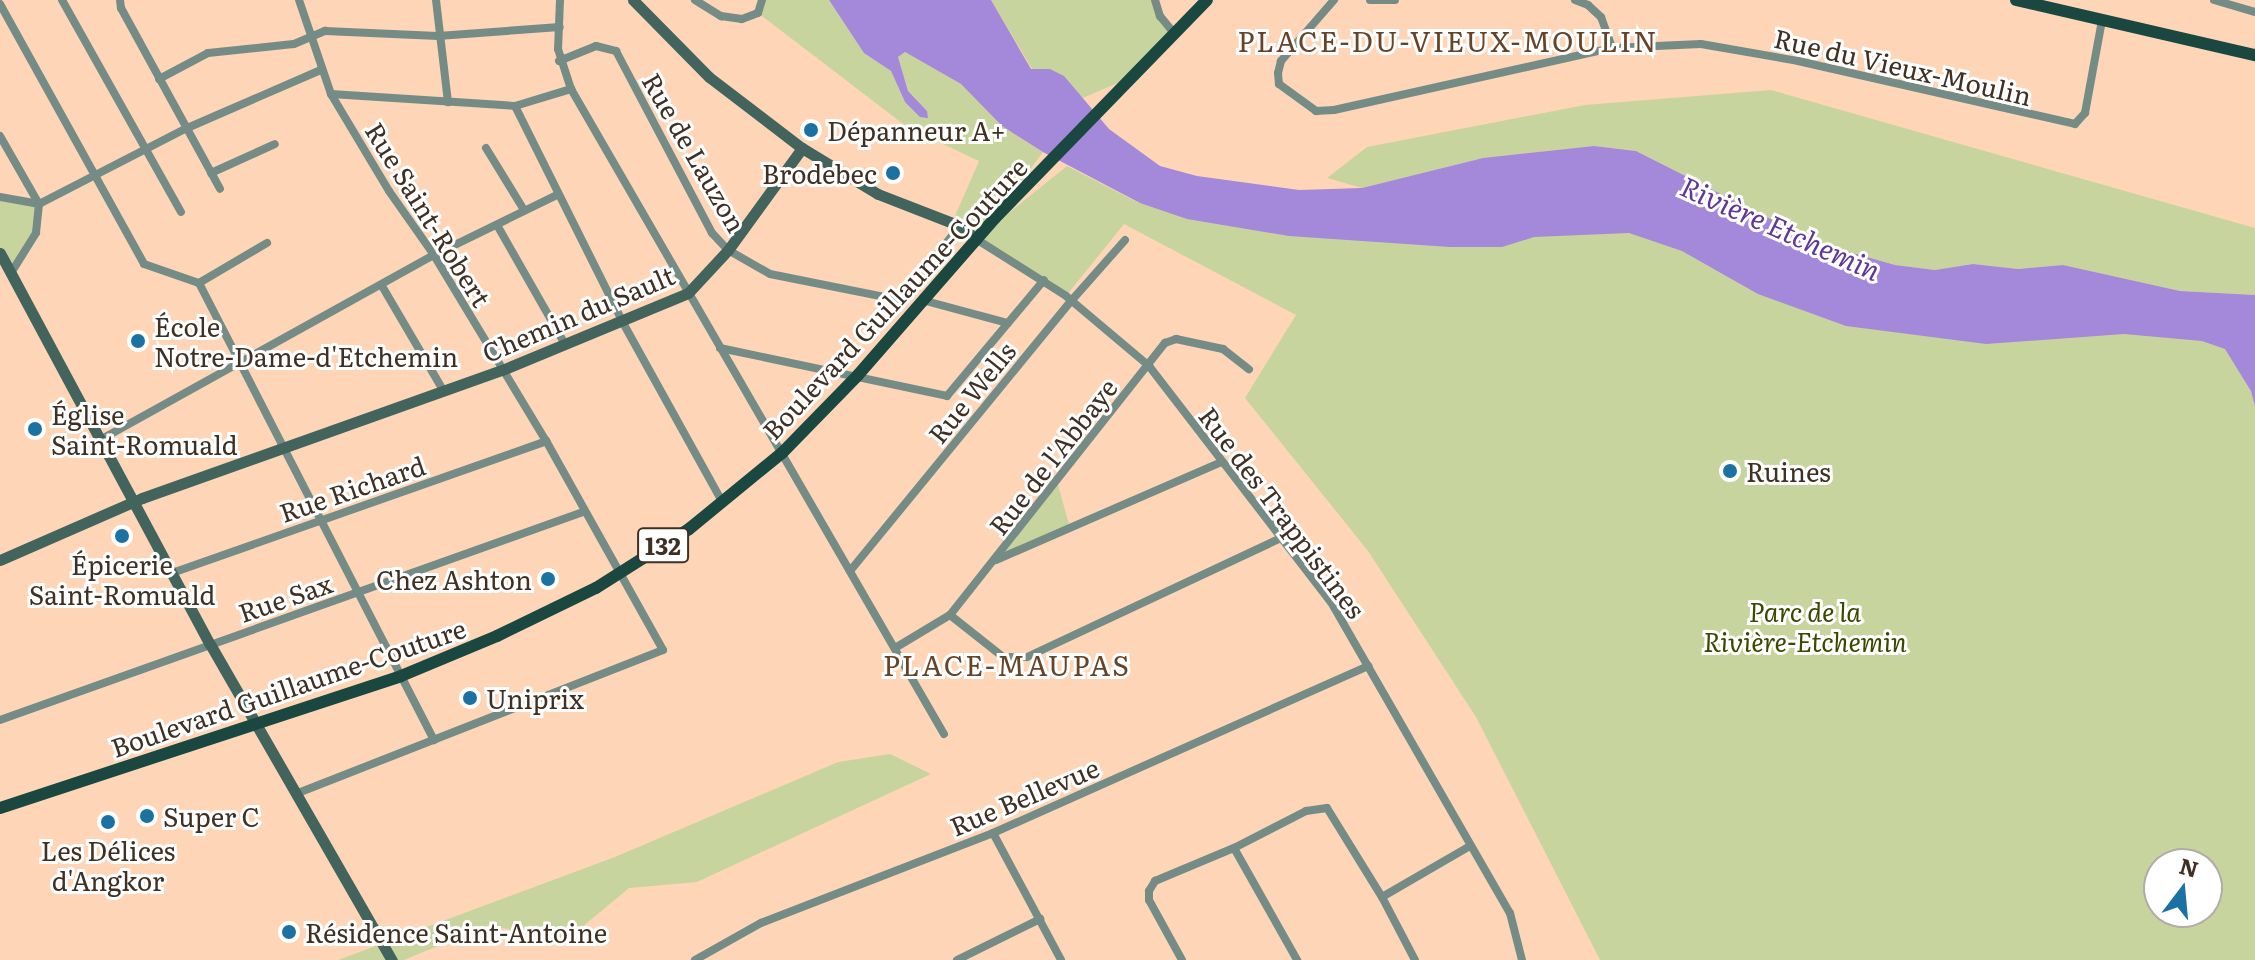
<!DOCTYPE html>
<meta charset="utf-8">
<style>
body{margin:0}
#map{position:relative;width:2255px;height:960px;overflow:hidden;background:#fed6b7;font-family:Literata,serif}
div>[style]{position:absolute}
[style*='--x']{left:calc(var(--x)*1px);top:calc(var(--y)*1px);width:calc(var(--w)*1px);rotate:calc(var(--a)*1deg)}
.green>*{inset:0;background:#c7d49e}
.water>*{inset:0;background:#a488d9}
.street>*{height:8px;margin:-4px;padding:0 4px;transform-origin:4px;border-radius:4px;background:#758c86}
.secondary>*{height:11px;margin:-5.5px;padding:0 5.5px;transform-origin:5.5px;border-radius:5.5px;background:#42645d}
.primary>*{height:12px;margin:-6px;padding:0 6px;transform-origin:6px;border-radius:6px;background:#1a4840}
.dots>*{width:22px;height:22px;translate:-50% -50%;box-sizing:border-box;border:4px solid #fff;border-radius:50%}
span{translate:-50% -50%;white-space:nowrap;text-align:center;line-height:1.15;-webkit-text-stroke:6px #fff;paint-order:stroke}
.shield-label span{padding:2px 6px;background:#fff;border:2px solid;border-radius:6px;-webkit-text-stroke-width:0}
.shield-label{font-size:24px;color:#3f3023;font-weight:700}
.street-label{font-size:26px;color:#3f3023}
.poi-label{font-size:26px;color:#3f3023}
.left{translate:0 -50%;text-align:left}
.right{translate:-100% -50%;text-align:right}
.park-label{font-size:26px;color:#3c4700;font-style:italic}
.neighbourhood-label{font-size:28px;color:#664429;letter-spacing:2px}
.water-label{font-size:28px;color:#5f3797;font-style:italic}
.north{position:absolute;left:2143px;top:848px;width:80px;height:80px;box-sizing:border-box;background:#fff;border:2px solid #b2aca7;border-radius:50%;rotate:16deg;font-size:22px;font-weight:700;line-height:32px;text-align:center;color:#3f3023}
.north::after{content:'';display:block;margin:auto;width:28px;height:36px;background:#1b71a1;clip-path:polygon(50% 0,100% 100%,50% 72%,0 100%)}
</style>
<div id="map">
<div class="green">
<div style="clip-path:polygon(evenodd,762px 0,829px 0,865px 53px,891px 71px,905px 102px,927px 111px,908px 91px,898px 57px,905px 52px,961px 84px,1002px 126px,1043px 152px,980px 236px,1067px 166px,1139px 203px,1257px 207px,1571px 194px,1868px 298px,2255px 339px,2255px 960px,1600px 960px,1476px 717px,1368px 551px,1245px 398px,1296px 315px,1124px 224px,1066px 296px,952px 223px,979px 161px,907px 127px,758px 13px,762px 0,2159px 864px,2207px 864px,2207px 912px,2159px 912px,2159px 864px)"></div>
<div style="clip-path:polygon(991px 0,1155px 0,1160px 16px,1177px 28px,1127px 79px,1083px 98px,1032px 69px)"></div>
<div style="clip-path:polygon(1771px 90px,2255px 228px,2255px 295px,2180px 291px,2063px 265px,2018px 269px,1973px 264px,1935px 270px,1895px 265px,1818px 243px,1636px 151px,1594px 146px,1483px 158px,1362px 188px,1327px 178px,1367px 147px,1585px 105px)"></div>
<div style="clip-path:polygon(0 197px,39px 204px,36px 233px,11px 273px,0 253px)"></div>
<div style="clip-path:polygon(1057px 481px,1070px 528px,995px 560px)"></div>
<div style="clip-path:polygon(890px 754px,931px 774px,697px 882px,629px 888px,564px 942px,489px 925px,404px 960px,338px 960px,615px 857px,838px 762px)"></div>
</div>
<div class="water">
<div style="clip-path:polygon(829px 0,991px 0,1031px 69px,1050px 69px,1064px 76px,1109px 129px,1160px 166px,1197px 176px,1299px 190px,1362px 188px,1483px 158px,1594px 146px,1636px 151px,1818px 243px,1895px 265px,1935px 270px,1973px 264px,2018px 269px,2063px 265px,2180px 291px,2255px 295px,2255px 406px,2251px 391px,2225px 349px,2202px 341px,2124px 334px,1986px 344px,1846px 326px,1758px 294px,1682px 251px,1629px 233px,1534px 237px,1502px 247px,1450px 247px,1289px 236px,1187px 219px,1140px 203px,1043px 152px,1002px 126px,961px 84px,905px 52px,898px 57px,908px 91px,927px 111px,928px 118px,920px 117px,905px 102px,891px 71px,864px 53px)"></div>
</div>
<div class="street">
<div style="--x:62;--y:0;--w:243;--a:60.7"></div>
<div style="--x:120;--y:0;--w:8;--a:83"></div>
<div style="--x:121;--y:8;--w:206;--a:61.3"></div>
<div style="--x:436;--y:0;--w:103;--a:83.3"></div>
<div style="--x:560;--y:0;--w:49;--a:92.3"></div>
<div style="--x:558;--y:49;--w:42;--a:72"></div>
<div style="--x:571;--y:89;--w:745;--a:59.96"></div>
<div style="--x:695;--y:0;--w:31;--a:32"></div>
<div style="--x:721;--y:16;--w:21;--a:8"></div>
<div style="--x:742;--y:19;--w:17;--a:-21"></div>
<div style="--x:758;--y:13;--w:14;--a:-73"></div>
<div style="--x:1155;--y:0;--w:17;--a:73"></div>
<div style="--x:1160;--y:16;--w:21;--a:51"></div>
<div style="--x:1334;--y:0;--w:81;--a:131"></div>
<div style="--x:1281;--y:61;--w:12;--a:104"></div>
<div style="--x:1278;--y:73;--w:11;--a:85"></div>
<div style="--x:1279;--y:84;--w:46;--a:36.1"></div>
<div style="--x:1316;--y:111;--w:18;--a:-3"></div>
<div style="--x:1334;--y:110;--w:285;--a:-12.6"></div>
<div style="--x:1612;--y:48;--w:89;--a:-2.6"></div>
<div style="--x:1701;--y:44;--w:98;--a:9.9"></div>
<div style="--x:1798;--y:61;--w:284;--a:12.8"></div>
<div style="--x:2075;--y:124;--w:15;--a:-48"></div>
<div style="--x:2085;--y:113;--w:95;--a:-79.6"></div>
<div style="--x:1370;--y:0;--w:25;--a:0"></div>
<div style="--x:1575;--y:0;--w:14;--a:21"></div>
<div style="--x:1588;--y:5;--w:18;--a:43"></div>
<div style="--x:1601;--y:17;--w:33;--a:70"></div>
<div style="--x:2214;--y:0;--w:43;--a:16.3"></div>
<div style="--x:0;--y:4;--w:297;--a:61"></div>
<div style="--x:144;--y:264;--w:58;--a:19.1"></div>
<div style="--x:199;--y:283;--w:514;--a:62.79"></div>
<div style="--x:559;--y:61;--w:40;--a:-22"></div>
<div style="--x:596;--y:46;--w:21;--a:14"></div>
<div style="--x:616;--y:51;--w:206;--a:62.2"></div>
<div style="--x:712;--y:233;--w:23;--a:47"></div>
<div style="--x:728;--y:250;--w:48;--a:29.7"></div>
<div style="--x:770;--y:274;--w:133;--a:11.3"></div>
<div style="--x:900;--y:300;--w:95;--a:-51"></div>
<div style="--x:159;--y:79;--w:55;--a:-28"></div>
<div style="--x:208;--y:53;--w:86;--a:-6"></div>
<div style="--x:294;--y:44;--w:34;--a:-23"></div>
<div style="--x:325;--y:31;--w:113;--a:2.5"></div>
<div style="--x:438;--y:36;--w:122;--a:-4.2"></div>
<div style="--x:331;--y:94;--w:184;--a:3.7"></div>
<div style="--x:515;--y:106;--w:59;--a:-16.9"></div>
<div style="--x:515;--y:106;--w:240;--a:63.5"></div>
<div style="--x:622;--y:321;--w:208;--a:61"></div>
<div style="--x:0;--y:136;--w:78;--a:60.2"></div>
<div style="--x:39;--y:204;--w:29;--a:96"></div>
<div style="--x:36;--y:233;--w:47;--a:122"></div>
<div style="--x:486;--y:148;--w:73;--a:58.5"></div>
<div style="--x:211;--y:173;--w:70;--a:-24.4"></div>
<div style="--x:0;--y:197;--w:40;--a:10"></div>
<div style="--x:39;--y:204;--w:164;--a:-27.2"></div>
<div style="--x:185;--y:129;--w:148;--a:-23.5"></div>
<div style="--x:497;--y:225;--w:137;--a:60.3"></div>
<div style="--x:976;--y:239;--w:107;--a:32.3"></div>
<div style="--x:1066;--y:296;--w:109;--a:40.1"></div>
<div style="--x:1149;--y:366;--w:298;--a:52.4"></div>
<div style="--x:1331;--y:602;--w:359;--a:60.1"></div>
<div style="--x:1510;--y:913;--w:49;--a:75.7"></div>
<div style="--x:199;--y:283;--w:79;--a:-30.5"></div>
<div style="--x:382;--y:286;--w:121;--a:59.6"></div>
<div style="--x:922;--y:300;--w:89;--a:15"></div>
<div style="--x:720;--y:348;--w:232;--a:11.9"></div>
<div style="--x:947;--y:396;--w:151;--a:-50.1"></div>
<div style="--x:100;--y:440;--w:382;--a:-29"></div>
<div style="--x:434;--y:255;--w:137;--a:-26"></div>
<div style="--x:996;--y:560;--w:245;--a:-23.5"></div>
<div style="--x:850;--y:571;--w:350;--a:-50.7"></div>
<div style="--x:1072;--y:300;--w:80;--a:-48.5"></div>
<div style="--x:172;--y:573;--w:397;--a:-19.4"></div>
<div style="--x:950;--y:615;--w:68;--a:38.4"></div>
<div style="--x:1003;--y:657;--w:24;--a:0"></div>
<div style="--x:1027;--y:657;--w:280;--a:-25.1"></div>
<div style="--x:895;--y:648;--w:64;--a:-31"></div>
<div style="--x:950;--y:615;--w:347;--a:-51.7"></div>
<div style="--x:1165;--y:343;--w:12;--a:-20"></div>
<div style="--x:1176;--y:339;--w:48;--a:12"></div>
<div style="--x:1223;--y:349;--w:33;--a:38"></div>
<div style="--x:0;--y:720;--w:619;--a:-19.64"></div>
<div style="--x:298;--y:793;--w:392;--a:-21.4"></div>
<div style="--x:663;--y:650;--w:240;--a:-119.2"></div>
<div style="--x:546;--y:441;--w:217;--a:-121.1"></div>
<div style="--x:434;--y:255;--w:78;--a:-125.1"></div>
<div style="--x:389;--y:191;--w:113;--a:-120.9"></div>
<div style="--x:331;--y:94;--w:99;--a:-108.8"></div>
<div style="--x:993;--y:833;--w:144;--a:61.8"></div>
<div style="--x:1234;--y:848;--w:129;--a:60.6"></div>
<div style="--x:1382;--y:897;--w:71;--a:62.4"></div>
<div style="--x:695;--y:960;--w:76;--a:-29.3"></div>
<div style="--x:761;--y:923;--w:249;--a:-21.2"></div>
<div style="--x:993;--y:833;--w:411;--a:-24"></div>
<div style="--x:957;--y:960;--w:93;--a:-26.3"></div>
<div style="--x:1182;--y:960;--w:68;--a:-118.8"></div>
<div style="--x:1149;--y:900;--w:9;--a:-90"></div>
<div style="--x:1149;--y:891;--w:12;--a:-59"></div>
<div style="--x:1155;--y:881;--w:86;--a:-22.7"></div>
<div style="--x:1234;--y:848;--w:81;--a:-27.2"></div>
<div style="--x:1306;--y:811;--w:21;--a:-8"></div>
<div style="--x:1327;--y:808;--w:105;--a:58.3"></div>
<div style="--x:1382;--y:897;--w:102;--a:-30.1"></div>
</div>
<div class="secondary">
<div style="--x:633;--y:0;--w:108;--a:45.4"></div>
<div style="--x:709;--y:77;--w:117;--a:37.4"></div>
<div style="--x:802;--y:148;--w:89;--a:31.2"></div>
<div style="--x:878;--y:194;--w:88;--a:21.3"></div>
<div style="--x:960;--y:226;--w:21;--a:39"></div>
<div style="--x:0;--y:253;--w:444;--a:61.8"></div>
<div style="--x:210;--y:644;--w:365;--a:60.1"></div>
<div style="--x:0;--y:560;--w:155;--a:-23.6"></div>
<div style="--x:142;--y:498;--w:382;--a:-19.6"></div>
<div style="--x:502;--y:370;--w:201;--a:-22.5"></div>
<div style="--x:688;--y:293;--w:59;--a:-47.1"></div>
<div style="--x:728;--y:250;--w:126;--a:-54"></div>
</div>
<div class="primary">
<div style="--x:2016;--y:0;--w:245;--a:13"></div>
<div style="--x:0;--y:808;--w:422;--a:-18.2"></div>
<div style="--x:401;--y:676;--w:104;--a:-22.6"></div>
<div style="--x:497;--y:636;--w:110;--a:-25.9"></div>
<div style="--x:596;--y:588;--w:110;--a:-32.4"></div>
<div style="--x:689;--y:529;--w:120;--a:-39.3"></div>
<div style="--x:782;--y:453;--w:109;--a:-45.7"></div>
<div style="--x:858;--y:375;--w:208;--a:-48.9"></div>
<div style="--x:995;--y:218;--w:304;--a:-45.8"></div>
</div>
<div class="dots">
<div style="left:811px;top:130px;background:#1b71a1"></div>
<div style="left:893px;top:173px;background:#1b71a1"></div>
<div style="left:138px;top:341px;background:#1b71a1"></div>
<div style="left:35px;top:429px;background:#1b71a1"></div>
<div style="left:1730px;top:471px;background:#1b71a1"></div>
<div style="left:122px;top:536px;background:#1b71a1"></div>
<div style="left:548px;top:579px;background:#1b71a1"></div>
<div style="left:470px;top:698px;background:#1b71a1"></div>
<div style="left:147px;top:816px;background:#1b71a1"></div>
<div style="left:108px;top:822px;background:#1b71a1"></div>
<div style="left:289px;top:932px;background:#1b71a1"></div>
</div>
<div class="shield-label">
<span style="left:663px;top:545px">132</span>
</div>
<div class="street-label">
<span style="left:1903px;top:66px;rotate:13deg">Rue du Vieux-Moulin</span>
<span style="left:695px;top:152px;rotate:60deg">Rue de Lauzon</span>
<span style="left:429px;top:214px;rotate:58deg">Rue Saint-Robert</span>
<span style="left:894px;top:298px;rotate:-47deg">Boulevard Guillaume-Couture</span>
<span style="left:578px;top:313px;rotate:-23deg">Chemin du Sault</span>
<span style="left:971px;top:392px;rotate:-51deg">Rue Wells</span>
<span style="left:1052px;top:456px;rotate:-52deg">Rue de l'Abbaye</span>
<span style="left:352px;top:488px;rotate:-19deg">Rue Richard</span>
<span style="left:1283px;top:512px;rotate:53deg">Rue des Trappistines</span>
<span style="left:285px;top:597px;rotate:-19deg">Rue Sax</span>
<span style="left:288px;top:687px;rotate:-19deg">Boulevard Guillaume-Couture</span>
<span style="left:1024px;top:796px;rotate:-23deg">Rue Bellevue</span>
</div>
<div class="poi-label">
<span class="left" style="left:827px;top:130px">Dépanneur A+</span>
<span class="right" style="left:877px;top:173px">Brodebec</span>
<span class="left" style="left:154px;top:341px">École<br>Notre-Dame-d'Etchemin</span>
<span class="left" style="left:51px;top:429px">Église<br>Saint-Romuald</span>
<span class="left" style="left:1746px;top:471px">Ruines</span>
<span style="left:122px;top:579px">Épicerie<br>Saint-Romuald</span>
<span class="right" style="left:532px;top:579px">Chez Ashton</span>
<span class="left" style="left:486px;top:698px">Uniprix</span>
<span class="left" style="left:163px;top:816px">Super C</span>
<span style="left:108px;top:865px">Les Délices<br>d'Angkor</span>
<span class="left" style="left:305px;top:932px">Résidence Saint-Antoine</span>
</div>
<div class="park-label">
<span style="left:1805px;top:626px">Parc de la<br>Rivière-Etchemin</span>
</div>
<div class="neighbourhood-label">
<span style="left:1448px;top:40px">PLACE-DU-VIEUX-MOULIN</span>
<span style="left:1007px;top:664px">PLACE-MAUPAS</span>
</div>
<div class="water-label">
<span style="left:1781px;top:227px;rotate:24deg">Rivière Etchemin</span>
</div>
<div class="north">N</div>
</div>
